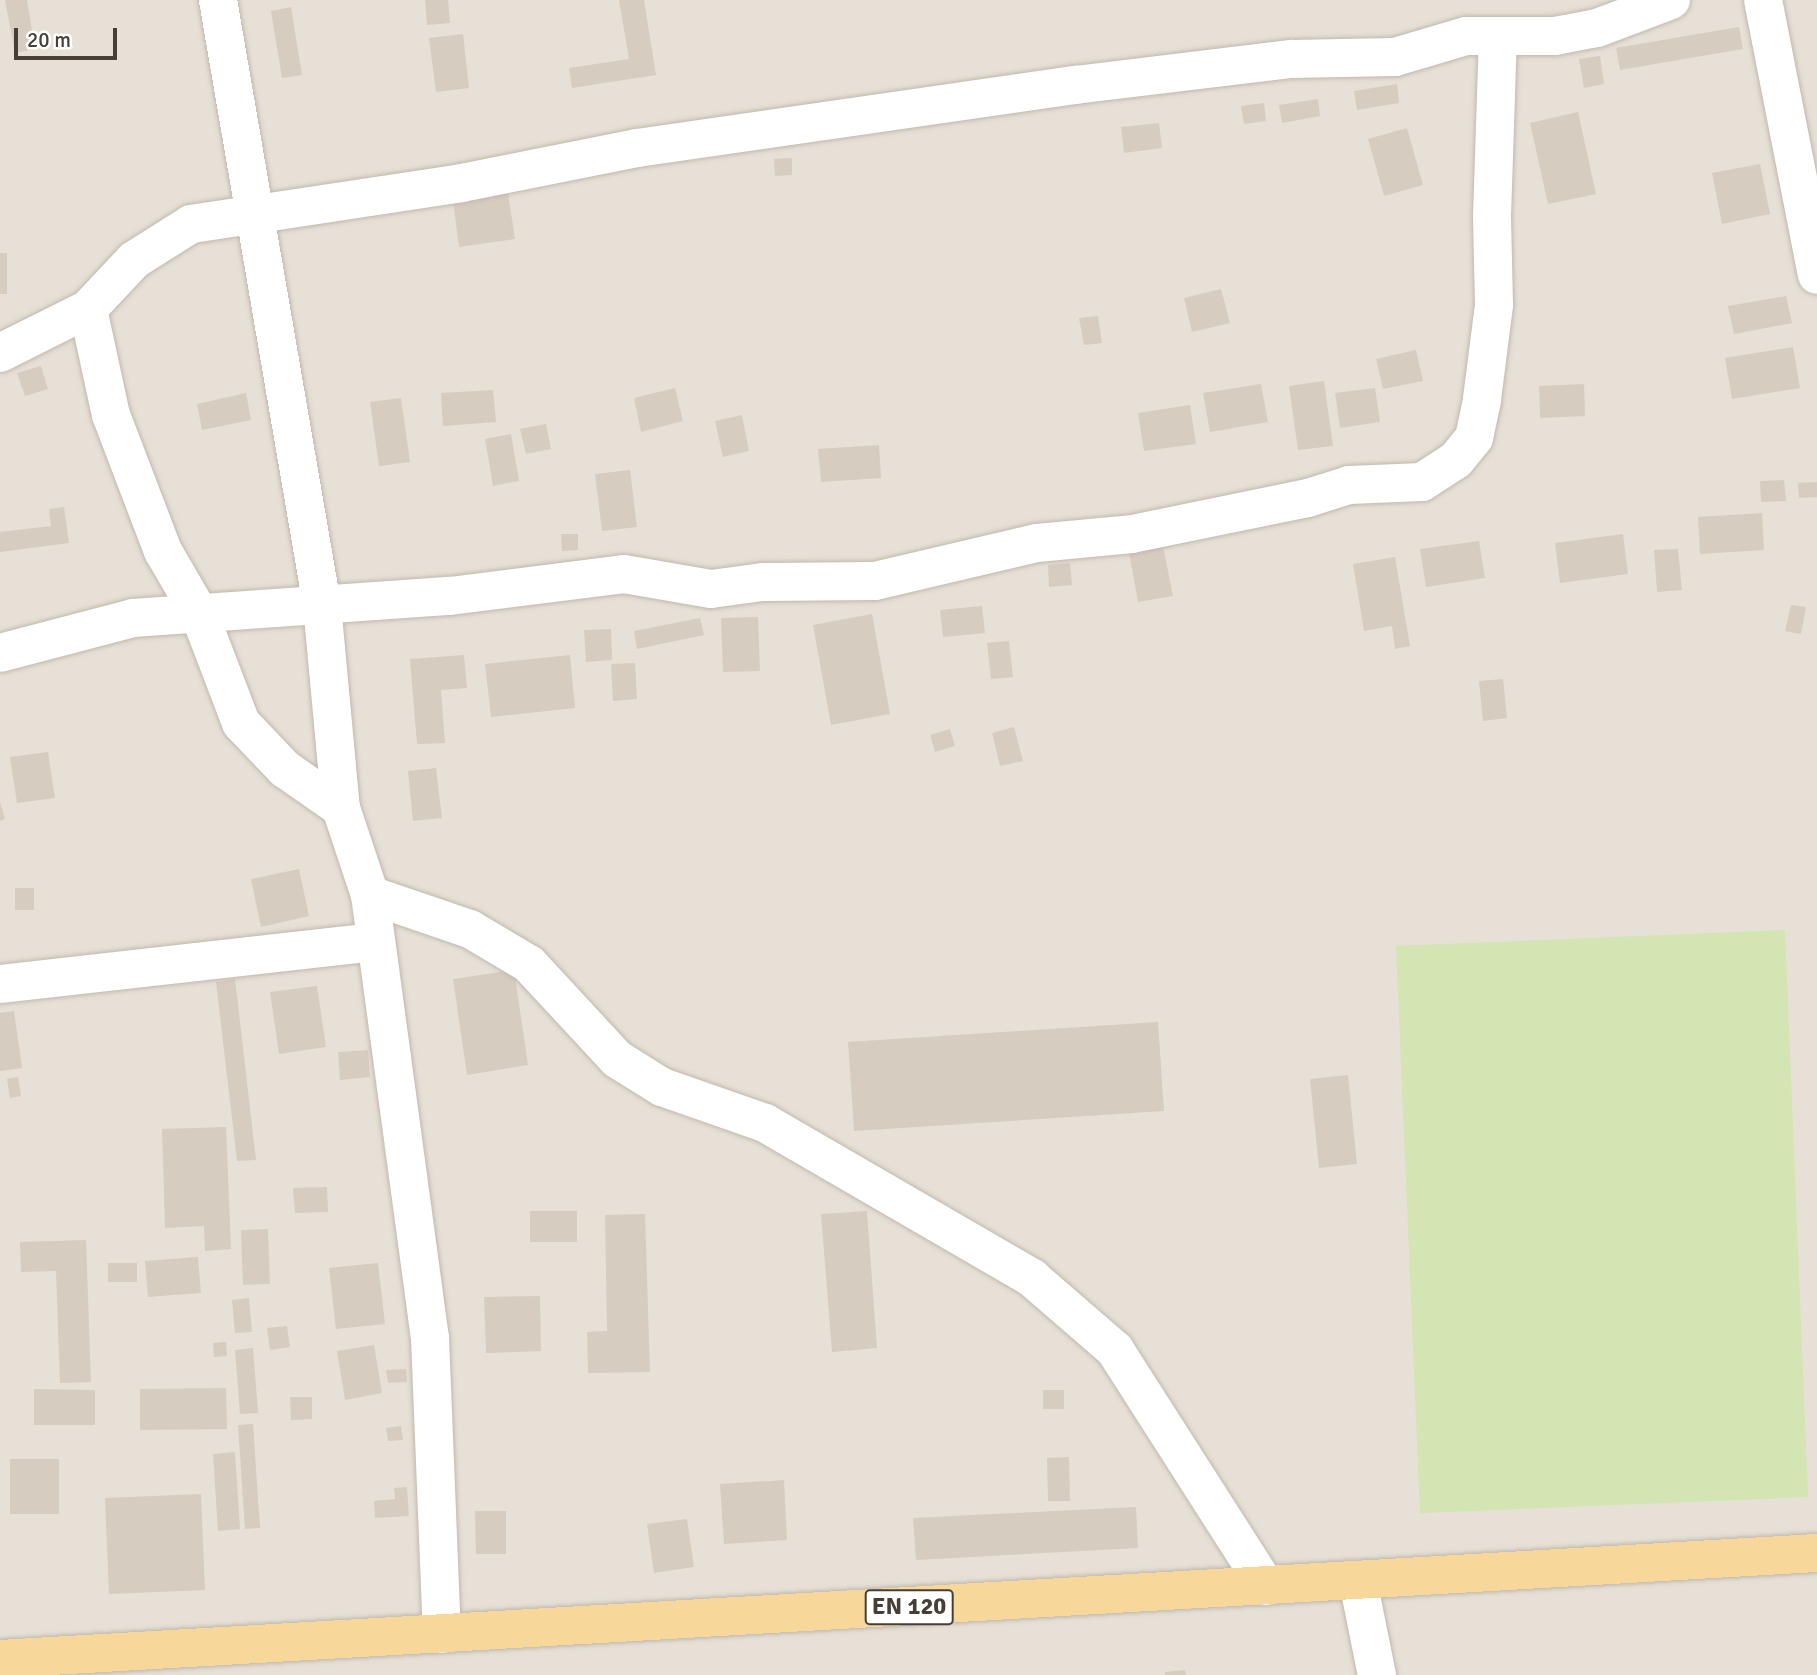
<!DOCTYPE html>
<style>
body{margin:0}
#map{position:relative;width:1817px;height:1675px;overflow:hidden;background:#f3eee7;font-family:Signika,sans-serif}
div>[style]{position:absolute}
[style*='--x']{left:calc(var(--x)*1px);top:calc(var(--y)*1px);width:calc(var(--w)*1px);rotate:calc(var(--a)*1deg)}
.residential>*{inset:0;background:#e6e0d6}
.green>*{inset:0;background:#d2e5b2}
.building>*{inset:0;background:#d7ccc0}
.roads{filter:drop-shadow(0 0 2px #c1b8ad) drop-shadow(0 0 2px #c1b8ad)}
.minor>*{height:38px;margin:-19px;padding:0 19px;transform-origin:19px;border-radius:19px;background:#fff}
.major>*{height:38px;margin:-19px;padding:0 19px;transform-origin:19px;border-radius:19px;background:#f8d79b}
span{translate:-50% -50%;white-space:nowrap;text-align:center;line-height:1.15;-webkit-text-stroke:5px #fff;paint-order:stroke}
.shield-label span{padding:2px 5px;background:#fff;border:2px solid;border-radius:5px;-webkit-text-stroke-width:0}
.shield-label{font-size:24px;color:#453f37;font-weight:700}
.scale{position:absolute;left:14px;top:28px;width:103px;height:32px;box-sizing:border-box;border:4px solid #453f37;border-top:0;padding-left:9px;font-size:21px;line-height:24px;white-space:nowrap;color:#453f37;-webkit-text-stroke:5px #fff;paint-order:stroke}
</style>
<div id="map">
<div class="residential">
<div style="clip-path:polygon(0 0,1817px 0,1817px 1675px,0 1675px)"></div>
</div>
<div class="green">
<div style="clip-path:polygon(1785px 930px,1808px 1497px,1420px 1513px,1396px 946px)"></div>
</div>
<div class="building">
<div style="clip-path:polygon(5px 0,27px 0,35px 49px,15px 53px)"></div>
<div style="clip-path:polygon(425px 0,448px 0,450px 23px,427px 25px)"></div>
<div style="clip-path:polygon(619px 0,644px 0,656px 75px,572px 88px,569px 68px,629px 59px)"></div>
<div style="clip-path:polygon(291px 7px,302px 75px,282px 78px,271px 11px)"></div>
<div style="clip-path:polygon(1739px 27px,1743px 49px,1620px 70px,1616px 48px)"></div>
<div style="clip-path:polygon(463px 34px,469px 88px,436px 92px,429px 38px)"></div>
<div style="clip-path:polygon(1600px 56px,1604px 84px,1584px 88px,1579px 59px)"></div>
<div style="clip-path:polygon(1397px 84px,1399px 103px,1357px 110px,1354px 91px)"></div>
<div style="clip-path:polygon(1318px 99px,1320px 116px,1282px 123px,1279px 105px)"></div>
<div style="clip-path:polygon(1264px 103px,1266px 121px,1244px 124px,1241px 106px)"></div>
<div style="clip-path:polygon(1578px 112px,1596px 194px,1548px 204px,1530px 123px)"></div>
<div style="clip-path:polygon(1159px 123px,1162px 148px,1124px 153px,1121px 127px)"></div>
<div style="clip-path:polygon(1407px 128px,1423px 185px,1384px 196px,1368px 139px)"></div>
<div style="clip-path:polygon(792px 158px,792px 175px,775px 176px,774px 159px)"></div>
<div style="clip-path:polygon(1760px 164px,1770px 214px,1722px 224px,1712px 173px)"></div>
<div style="clip-path:polygon(508px 193px,515px 239px,459px 247px,453px 201px)"></div>
<div style="clip-path:polygon(0 253px,7px 253px,7px 294px,0 294px)"></div>
<div style="clip-path:polygon(1221px 289px,1230px 323px,1192px 332px,1184px 298px)"></div>
<div style="clip-path:polygon(1786px 296px,1792px 323px,1734px 334px,1728px 306px)"></div>
<div style="clip-path:polygon(1098px 316px,1102px 343px,1084px 345px,1079px 318px)"></div>
<div style="clip-path:polygon(1793px 347px,1800px 388px,1732px 399px,1725px 358px)"></div>
<div style="clip-path:polygon(1416px 350px,1423px 381px,1383px 389px,1376px 359px)"></div>
<div style="clip-path:polygon(41px 366px,48px 389px,25px 396px,17px 373px)"></div>
<div style="clip-path:polygon(1324px 381px,1333px 446px,1298px 450px,1289px 386px)"></div>
<div style="clip-path:polygon(1261px 384px,1268px 422px,1210px 432px,1203px 393px)"></div>
<div style="clip-path:polygon(1584px 384px,1585px 416px,1540px 418px,1539px 386px)"></div>
<div style="clip-path:polygon(675px 388px,683px 421px,641px 432px,634px 398px)"></div>
<div style="clip-path:polygon(1375px 388px,1380px 422px,1340px 428px,1335px 393px)"></div>
<div style="clip-path:polygon(493px 390px,496px 422px,443px 426px,441px 393px)"></div>
<div style="clip-path:polygon(246px 393px,251px 420px,202px 430px,197px 404px)"></div>
<div style="clip-path:polygon(401px 398px,410px 462px,379px 466px,370px 402px)"></div>
<div style="clip-path:polygon(1190px 405px,1196px 444px,1144px 451px,1138px 413px)"></div>
<div style="clip-path:polygon(742px 415px,749px 451px,723px 457px,715px 421px)"></div>
<div style="clip-path:polygon(546px 424px,551px 449px,526px 454px,520px 429px)"></div>
<div style="clip-path:polygon(511px 434px,519px 481px,493px 486px,485px 439px)"></div>
<div style="clip-path:polygon(879px 445px,881px 478px,821px 482px,818px 449px)"></div>
<div style="clip-path:polygon(630px 470px,637px 527px,602px 531px,595px 474px)"></div>
<div style="clip-path:polygon(1784px 480px,1786px 501px,1761px 502px,1760px 481px)"></div>
<div style="clip-path:polygon(1817px 482px,1817px 497px,1799px 498px,1798px 483px)"></div>
<div style="clip-path:polygon(64px 507px,69px 543px,0 552px,0 532px,51px 526px,49px 509px)"></div>
<div style="clip-path:polygon(1762px 513px,1764px 550px,1700px 554px,1698px 517px)"></div>
<div style="clip-path:polygon(561px 534px,578px 534px,578px 550px,562px 551px)"></div>
<div style="clip-path:polygon(1623px 534px,1628px 574px,1560px 583px,1555px 543px)"></div>
<div style="clip-path:polygon(1479px 541px,1485px 578px,1426px 587px,1420px 549px)"></div>
<div style="clip-path:polygon(1163px 546px,1173px 596px,1138px 602px,1129px 552px)"></div>
<div style="clip-path:polygon(1678px 549px,1682px 590px,1657px 592px,1654px 550px)"></div>
<div style="clip-path:polygon(1395px 557px,1410px 646px,1395px 649px,1392px 626px,1364px 631px,1353px 564px)"></div>
<div style="clip-path:polygon(1070px 563px,1072px 585px,1049px 587px,1048px 565px)"></div>
<div style="clip-path:polygon(1791px 605px,1806px 607px,1801px 634px,1785px 631px)"></div>
<div style="clip-path:polygon(982px 606px,985px 633px,943px 637px,940px 610px)"></div>
<div style="clip-path:polygon(872px 614px,890px 714px,831px 725px,813px 625px)"></div>
<div style="clip-path:polygon(758px 617px,760px 671px,723px 672px,721px 618px)"></div>
<div style="clip-path:polygon(700px 618px,704px 635px,637px 649px,634px 631px)"></div>
<div style="clip-path:polygon(611px 629px,612px 660px,586px 662px,584px 630px)"></div>
<div style="clip-path:polygon(1009px 641px,1013px 677px,991px 679px,987px 643px)"></div>
<div style="clip-path:polygon(464px 655px,467px 688px,441px 690px,445px 743px,417px 744px,410px 659px)"></div>
<div style="clip-path:polygon(570px 655px,575px 708px,491px 717px,485px 664px)"></div>
<div style="clip-path:polygon(635px 663px,637px 699px,613px 701px,611px 664px)"></div>
<div style="clip-path:polygon(1503px 679px,1507px 718px,1483px 721px,1479px 681px)"></div>
<div style="clip-path:polygon(1014px 727px,1023px 761px,1000px 766px,992px 733px)"></div>
<div style="clip-path:polygon(950px 729px,955px 746px,935px 752px,930px 735px)"></div>
<div style="clip-path:polygon(48px 752px,55px 798px,17px 803px,10px 757px)"></div>
<div style="clip-path:polygon(436px 768px,442px 818px,413px 821px,408px 771px)"></div>
<div style="clip-path:polygon(0 802px,5px 819px,0 821px)"></div>
<div style="clip-path:polygon(299px 869px,309px 916px,261px 927px,251px 879px)"></div>
<div style="clip-path:polygon(15px 888px,34px 888px,34px 910px,15px 910px)"></div>
<div style="clip-path:polygon(514px 970px,528px 1065px,467px 1075px,453px 979px)"></div>
<div style="clip-path:polygon(235px 979px,256px 1160px,237px 1161px,216px 982px)"></div>
<div style="clip-path:polygon(317px 986px,326px 1047px,279px 1054px,270px 992px)"></div>
<div style="clip-path:polygon(14px 1011px,22px 1068px,0 1071px,0 1013px)"></div>
<div style="clip-path:polygon(1158px 1022px,1164px 1111px,854px 1131px,848px 1042px)"></div>
<div style="clip-path:polygon(368px 1050px,370px 1077px,340px 1080px,338px 1052px)"></div>
<div style="clip-path:polygon(1348px 1075px,1357px 1164px,1319px 1168px,1310px 1079px)"></div>
<div style="clip-path:polygon(18px 1077px,21px 1096px,10px 1098px,7px 1079px)"></div>
<div style="clip-path:polygon(226px 1127px,231px 1249px,205px 1251px,204px 1226px,165px 1228px,162px 1129px)"></div>
<div style="clip-path:polygon(327px 1187px,328px 1212px,295px 1213px,293px 1188px)"></div>
<div style="clip-path:polygon(530px 1211px,577px 1211px,577px 1242px,530px 1242px)"></div>
<div style="clip-path:polygon(867px 1211px,877px 1348px,832px 1352px,821px 1214px)"></div>
<div style="clip-path:polygon(645px 1214px,650px 1372px,588px 1373px,587px 1332px,607px 1331px,605px 1215px)"></div>
<div style="clip-path:polygon(268px 1229px,270px 1284px,243px 1285px,241px 1230px)"></div>
<div style="clip-path:polygon(86px 1240px,91px 1382px,60px 1383px,56px 1271px,21px 1272px,20px 1242px)"></div>
<div style="clip-path:polygon(198px 1257px,201px 1293px,148px 1297px,145px 1261px)"></div>
<div style="clip-path:polygon(108px 1263px,137px 1263px,137px 1282px,108px 1282px)"></div>
<div style="clip-path:polygon(378px 1263px,385px 1324px,336px 1329px,329px 1268px)"></div>
<div style="clip-path:polygon(540px 1296px,541px 1351px,486px 1353px,484px 1297px)"></div>
<div style="clip-path:polygon(249px 1298px,252px 1332px,235px 1333px,232px 1300px)"></div>
<div style="clip-path:polygon(287px 1326px,290px 1347px,270px 1350px,267px 1328px)"></div>
<div style="clip-path:polygon(226px 1342px,227px 1356px,214px 1357px,213px 1343px)"></div>
<div style="clip-path:polygon(374px 1345px,382px 1393px,345px 1400px,337px 1351px)"></div>
<div style="clip-path:polygon(253px 1348px,258px 1413px,240px 1414px,235px 1350px)"></div>
<div style="clip-path:polygon(406px 1369px,407px 1382px,388px 1383px,386px 1370px)"></div>
<div style="clip-path:polygon(226px 1388px,227px 1429px,140px 1430px,140px 1389px)"></div>
<div style="clip-path:polygon(34px 1389px,95px 1390px,95px 1425px,34px 1425px)"></div>
<div style="clip-path:polygon(1043px 1390px,1064px 1390px,1064px 1409px,1043px 1409px)"></div>
<div style="clip-path:polygon(290px 1397px,312px 1397px,312px 1419px,291px 1420px)"></div>
<div style="clip-path:polygon(253px 1424px,260px 1528px,245px 1529px,238px 1425px)"></div>
<div style="clip-path:polygon(401px 1426px,403px 1440px,388px 1441px,386px 1428px)"></div>
<div style="clip-path:polygon(235px 1452px,240px 1529px,218px 1531px,213px 1454px)"></div>
<div style="clip-path:polygon(1069px 1457px,1070px 1501px,1048px 1501px,1047px 1458px)"></div>
<div style="clip-path:polygon(10px 1459px,59px 1459px,59px 1514px,10px 1514px)"></div>
<div style="clip-path:polygon(784px 1480px,787px 1540px,724px 1544px,720px 1484px)"></div>
<div style="clip-path:polygon(407px 1487px,409px 1516px,375px 1518px,374px 1501px,395px 1499px,394px 1488px)"></div>
<div style="clip-path:polygon(201px 1494px,205px 1590px,109px 1594px,105px 1498px)"></div>
<div style="clip-path:polygon(1136px 1507px,1138px 1548px,916px 1560px,913px 1518px)"></div>
<div style="clip-path:polygon(475px 1511px,506px 1511px,506px 1554px,476px 1554px)"></div>
<div style="clip-path:polygon(687px 1519px,694px 1567px,654px 1573px,647px 1524px)"></div>
<div style="clip-path:polygon(1185px 1670px,1186px 1675px,1165px 1675px,1165px 1672px)"></div>
</div>
<div class="roads">
<div class="minor">
<div style="--x:218;--y:0;--w:614;--a:80.25"></div>
<div style="--x:322;--y:605;--w:204;--a:84.7"></div>
<div style="--x:341;--y:808;--w:92;--a:71.6"></div>
<div style="--x:370;--y:895;--w:447;--a:82.3"></div>
<div style="--x:430;--y:1338;--w:296;--a:87.7"></div>
<div style="--x:1763;--y:0;--w:280;--a:78.9"></div>
<div style="--x:88;--y:309;--w:108;--a:77.8"></div>
<div style="--x:111;--y:415;--w:146;--a:69.1"></div>
<div style="--x:163;--y:551;--w:72;--a:59.9"></div>
<div style="--x:199;--y:613;--w:118;--a:69.1"></div>
<div style="--x:241;--y:723;--w:64;--a:46.3"></div>
<div style="--x:285;--y:769;--w:68;--a:34.9"></div>
<div style="--x:0;--y:353;--w:98;--a:-26.6"></div>
<div style="--x:88;--y:309;--w:67;--a:-46.8"></div>
<div style="--x:134;--y:260;--w:67;--a:-32.3"></div>
<div style="--x:191;--y:224;--w:274;--a:-8.6"></div>
<div style="--x:462;--y:183;--w:178;--a:-11.3"></div>
<div style="--x:637;--y:148;--w:443;--a:-8.2"></div>
<div style="--x:1075;--y:85;--w:218;--a:-6.9"></div>
<div style="--x:1291;--y:59;--w:104;--a:-1.1"></div>
<div style="--x:1395;--y:57;--w:74;--a:-16.5"></div>
<div style="--x:1466;--y:36;--w:89;--a:0"></div>
<div style="--x:1555;--y:36;--w:43;--a:-10.8"></div>
<div style="--x:1597;--y:28;--w:79;--a:-20.7"></div>
<div style="--x:0;--y:653;--w:138;--a:-14.7"></div>
<div style="--x:133;--y:618;--w:318;--a:-4"></div>
<div style="--x:450;--y:596;--w:175;--a:-7.2"></div>
<div style="--x:624;--y:574;--w:88;--a:9.8"></div>
<div style="--x:711;--y:589;--w:52;--a:-7.7"></div>
<div style="--x:763;--y:582;--w:112;--a:-0.5"></div>
<div style="--x:875;--y:581;--w:166;--a:-13.2"></div>
<div style="--x:1037;--y:543;--w:95;--a:-5.4"></div>
<div style="--x:1132;--y:534;--w:180;--a:-11.6"></div>
<div style="--x:1308;--y:498;--w:43;--a:-17.6"></div>
<div style="--x:1349;--y:485;--w:73;--a:-2.4"></div>
<div style="--x:1422;--y:482;--w:40;--a:-32.9"></div>
<div style="--x:1456;--y:460;--w:28;--a:-51"></div>
<div style="--x:1474;--y:438;--w:40;--a:-78"></div>
<div style="--x:1482;--y:399;--w:95;--a:-82.7"></div>
<div style="--x:1494;--y:305;--w:89;--a:-91.3"></div>
<div style="--x:1492;--y:216;--w:179;--a:-88.1"></div>
<div style="--x:370;--y:895;--w:106;--a:18.8"></div>
<div style="--x:470;--y:929;--w:69;--a:30.7"></div>
<div style="--x:529;--y:964;--w:129;--a:47.2"></div>
<div style="--x:617;--y:1059;--w:53;--a:31.9"></div>
<div style="--x:662;--y:1087;--w:109;--a:19.3"></div>
<div style="--x:765;--y:1123;--w:309;--a:30.1"></div>
<div style="--x:1032;--y:1278;--w:110;--a:40.9"></div>
<div style="--x:1115;--y:1350;--w:280;--a:57.4"></div>
<div style="--x:0;--y:984;--w:378;--a:-6.4"></div>
<div style="--x:1358;--y:1581;--w:96;--a:78.6"></div>
</div>
<div class="major">
<div style="--x:0;--y:1659;--w:1820;--a:-3.34"></div>
</div>
</div>
<div class="shield-label">
<span style="left:909px;top:1607px">EN 120</span>
</div>
<div class="scale">20 m</div>
</div>
